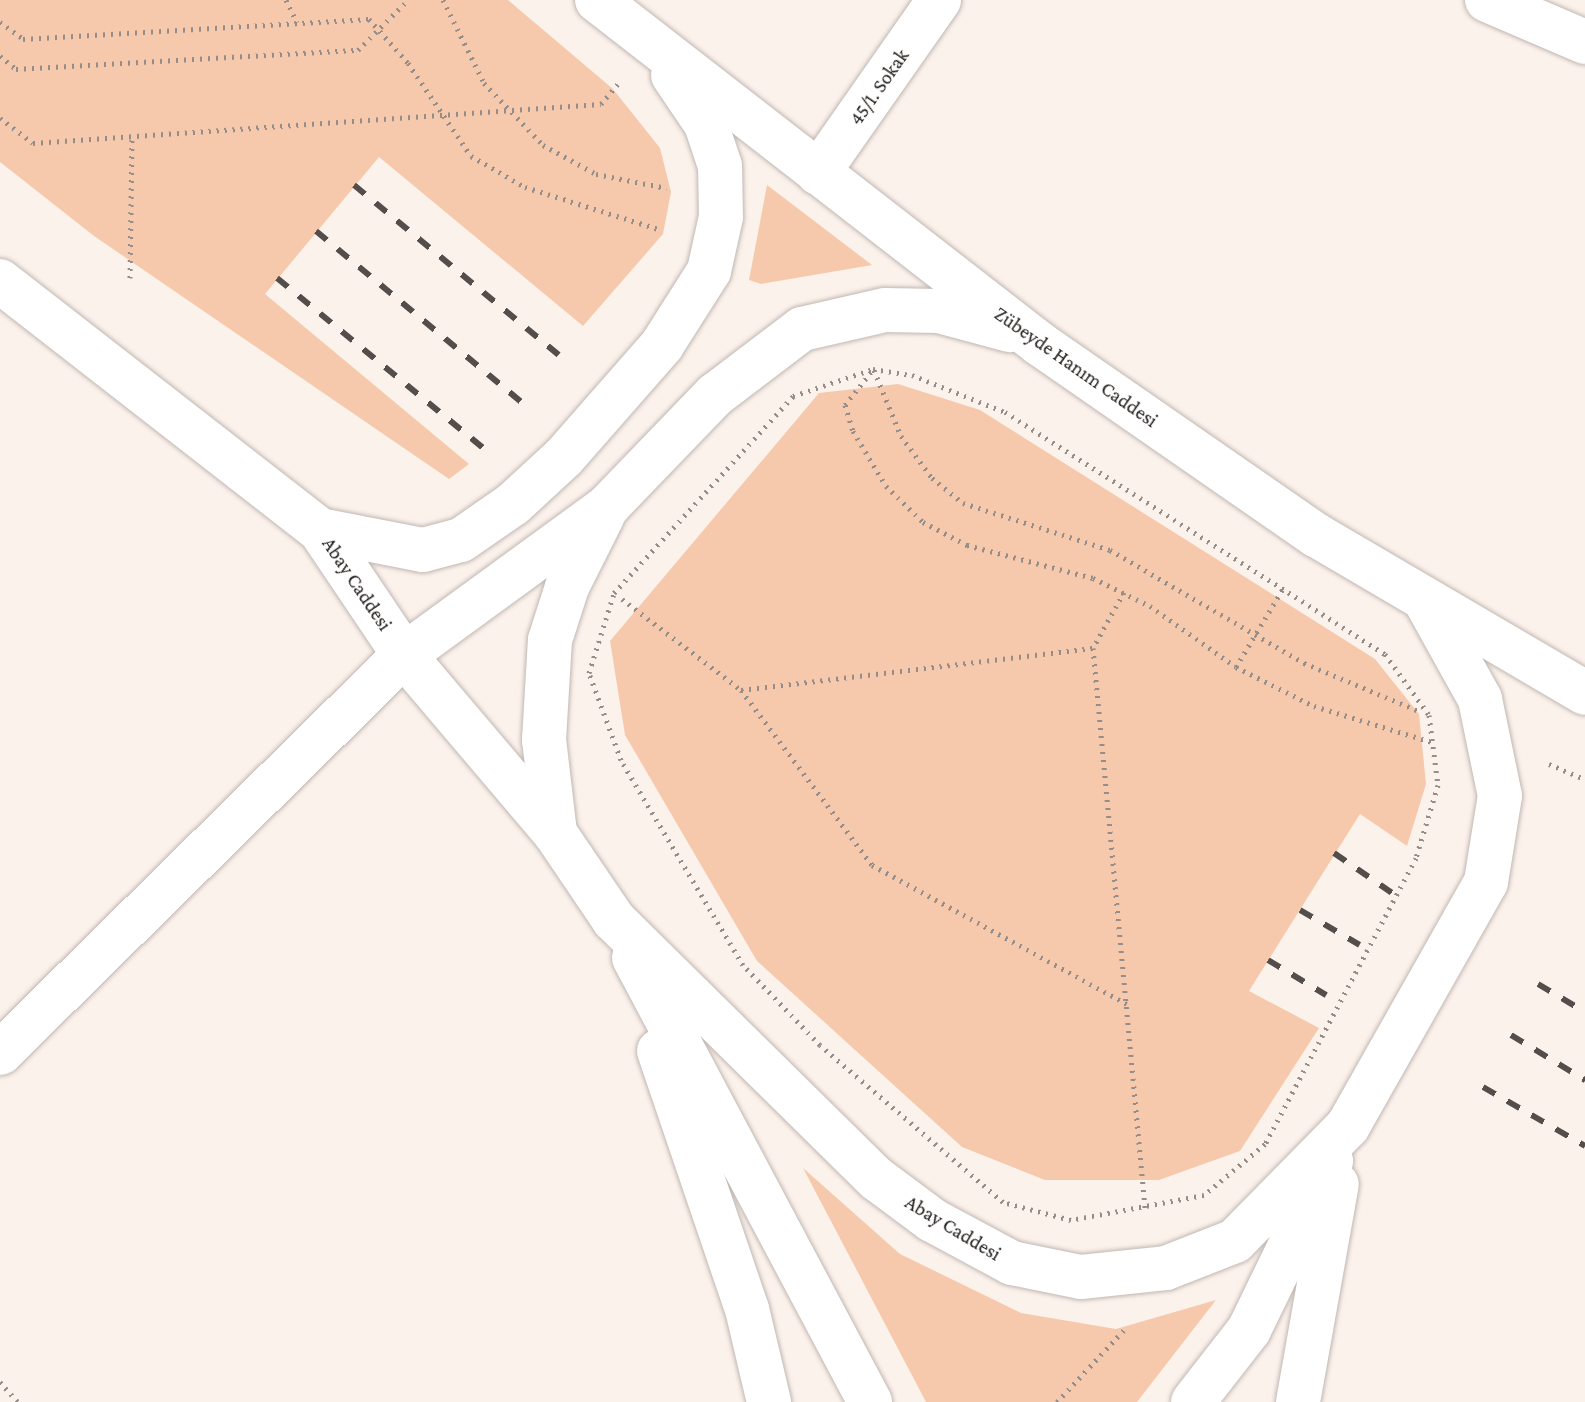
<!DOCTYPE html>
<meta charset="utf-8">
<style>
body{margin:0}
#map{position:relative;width:1585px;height:1402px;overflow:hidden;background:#fcf2ec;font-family:"Crimson Pro",serif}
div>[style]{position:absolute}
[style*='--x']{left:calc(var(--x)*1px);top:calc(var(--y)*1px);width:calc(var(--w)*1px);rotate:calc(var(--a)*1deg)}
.green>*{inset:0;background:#f7c9ac}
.path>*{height:5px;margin-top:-2.5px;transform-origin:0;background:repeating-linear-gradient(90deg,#948d89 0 2px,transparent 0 8px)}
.roads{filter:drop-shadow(0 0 2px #c1b7b2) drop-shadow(0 0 2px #c1b7b2)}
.street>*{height:44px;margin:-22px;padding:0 22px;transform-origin:22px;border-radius:22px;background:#fff}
.secondary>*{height:44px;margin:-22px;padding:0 22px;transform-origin:22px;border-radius:22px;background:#fff}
.highway>*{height:44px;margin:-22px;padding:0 22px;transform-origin:22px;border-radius:22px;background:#fff}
.rail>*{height:6px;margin-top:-3px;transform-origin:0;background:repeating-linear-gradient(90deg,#544e4b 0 14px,transparent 0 28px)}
span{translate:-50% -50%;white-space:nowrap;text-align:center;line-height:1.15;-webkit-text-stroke:8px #fff;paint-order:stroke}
.street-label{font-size:20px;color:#24201e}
</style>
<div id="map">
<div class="green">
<div style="clip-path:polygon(0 0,508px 0,613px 89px,660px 148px,671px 192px,663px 234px,583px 326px,379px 157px,265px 294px,469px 464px,449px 479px,94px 236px,0 162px)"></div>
<div style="clip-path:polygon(767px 185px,872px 265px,761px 284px,749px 280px)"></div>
<div style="clip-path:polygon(898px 384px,980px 410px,1375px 659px,1419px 714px,1426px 784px,1407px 846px,1360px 814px,1249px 991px,1319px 1028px,1240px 1151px,1159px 1180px,1045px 1180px,962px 1147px,757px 961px,625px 735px,610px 641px,819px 393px)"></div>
<div style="clip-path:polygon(803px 1168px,900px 1254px,1021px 1313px,1116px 1329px,1216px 1300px,1137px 1402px,926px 1402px)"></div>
</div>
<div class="path">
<div style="--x:286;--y:0;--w:25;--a:64"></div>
<div style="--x:443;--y:0;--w:93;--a:63.7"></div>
<div style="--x:484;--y:83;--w:86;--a:46.4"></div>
<div style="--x:543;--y:145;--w:60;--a:28.7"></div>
<div style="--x:596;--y:174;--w:72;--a:11.2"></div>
<div style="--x:0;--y:22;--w:29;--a:36"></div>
<div style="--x:23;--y:39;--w:347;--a:-3.3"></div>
<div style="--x:369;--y:19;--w:59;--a:48.4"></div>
<div style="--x:408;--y:63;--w:112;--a:55.9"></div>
<div style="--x:471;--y:156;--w:62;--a:29.9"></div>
<div style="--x:525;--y:187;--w:143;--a:17.5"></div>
<div style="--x:0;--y:56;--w:21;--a:39"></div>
<div style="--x:16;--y:69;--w:343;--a:-3.2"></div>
<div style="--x:358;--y:50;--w:71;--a:-45"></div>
<div style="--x:0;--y:118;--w:41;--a:37.1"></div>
<div style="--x:33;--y:143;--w:569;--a:-3.93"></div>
<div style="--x:601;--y:104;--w:26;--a:-50"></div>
<div style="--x:130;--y:278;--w:141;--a:-89.2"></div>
<div style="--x:873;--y:369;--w:39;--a:9"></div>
<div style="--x:912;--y:375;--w:100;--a:21.7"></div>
<div style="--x:1005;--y:412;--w:451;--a:32.5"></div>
<div style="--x:1385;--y:654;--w:75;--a:54.2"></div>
<div style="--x:1429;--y:715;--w:71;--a:82.7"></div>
<div style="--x:1438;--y:785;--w:76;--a:106.8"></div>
<div style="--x:1416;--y:858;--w:323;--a:117.8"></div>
<div style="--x:1265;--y:1144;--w:80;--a:140.1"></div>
<div style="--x:1204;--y:1195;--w:135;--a:169.4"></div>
<div style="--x:1071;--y:1220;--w:70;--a:-165.2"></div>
<div style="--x:1003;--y:1202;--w:241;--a:-139.4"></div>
<div style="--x:820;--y:1045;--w:111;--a:-133.9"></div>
<div style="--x:743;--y:965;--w:239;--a:-120.8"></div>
<div style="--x:621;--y:760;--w:93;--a:-110.2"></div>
<div style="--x:589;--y:673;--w:84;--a:-72.6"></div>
<div style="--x:614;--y:593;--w:266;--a:-47.7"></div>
<div style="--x:793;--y:396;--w:84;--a:-18.6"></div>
<div style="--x:874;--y:370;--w:71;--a:67.8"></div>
<div style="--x:901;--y:436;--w:52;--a:53.6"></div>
<div style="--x:932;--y:478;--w:40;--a:39"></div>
<div style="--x:963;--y:503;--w:154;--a:17.7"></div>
<div style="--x:1110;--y:550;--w:225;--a:30.2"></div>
<div style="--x:1304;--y:663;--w:127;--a:22.7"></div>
<div style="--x:871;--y:372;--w:42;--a:128.2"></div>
<div style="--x:845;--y:405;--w:27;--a:73"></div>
<div style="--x:853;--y:431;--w:64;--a:59"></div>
<div style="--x:886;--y:486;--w:52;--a:44.2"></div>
<div style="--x:923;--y:522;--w:50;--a:27.6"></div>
<div style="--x:967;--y:545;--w:130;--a:14.7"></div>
<div style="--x:1093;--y:578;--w:64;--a:26.2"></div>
<div style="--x:1150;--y:606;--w:105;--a:35.3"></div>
<div style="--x:1236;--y:667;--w:87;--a:26.6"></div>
<div style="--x:1314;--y:706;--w:123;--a:17"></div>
<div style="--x:1124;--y:592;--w:64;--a:119"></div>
<div style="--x:1093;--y:648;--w:562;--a:84.69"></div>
<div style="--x:622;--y:599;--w:150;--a:37.4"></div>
<div style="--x:741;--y:690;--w:219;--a:53.2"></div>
<div style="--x:872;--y:865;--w:290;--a:28.6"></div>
<div style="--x:1236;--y:667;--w:93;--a:-59"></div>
<div style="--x:741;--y:690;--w:354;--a:-6.8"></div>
<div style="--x:1549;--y:764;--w:39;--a:23"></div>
<div style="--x:0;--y:1382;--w:27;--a:48"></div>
<div style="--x:1057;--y:1402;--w:98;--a:-47.1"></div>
</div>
<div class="roads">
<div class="street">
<div style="--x:1487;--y:0;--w:107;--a:23.2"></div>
<div style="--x:0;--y:1053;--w:567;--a:-44.57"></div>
</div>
<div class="secondary">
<div style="--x:597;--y:0;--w:561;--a:37.83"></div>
<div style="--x:1040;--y:344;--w:336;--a:34.7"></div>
<div style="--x:1316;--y:535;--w:312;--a:30.4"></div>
<div style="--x:818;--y:173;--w:211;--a:-55"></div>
<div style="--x:0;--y:281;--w:405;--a:37.9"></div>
<div style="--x:320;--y:530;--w:151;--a:56.1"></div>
<div style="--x:404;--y:655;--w:233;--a:49.7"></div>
<div style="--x:555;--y:833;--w:105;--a:55.9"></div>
<div style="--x:614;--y:920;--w:369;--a:44.6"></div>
<div style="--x:877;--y:1179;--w:69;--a:36.7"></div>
<div style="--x:932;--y:1220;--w:91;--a:28.3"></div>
<div style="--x:1012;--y:1263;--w:70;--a:11.5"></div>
<div style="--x:1081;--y:1277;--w:85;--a:-6"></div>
<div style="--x:1166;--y:1268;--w:74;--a:-21.4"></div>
<div style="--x:1235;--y:1241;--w:161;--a:-45.5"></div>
<div style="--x:1348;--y:1126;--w:280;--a:-60.5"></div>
<div style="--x:1486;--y:882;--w:87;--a:-80.8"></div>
<div style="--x:1500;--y:796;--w:99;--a:-101.7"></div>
<div style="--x:1480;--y:699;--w:111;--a:-119.1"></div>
<div style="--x:320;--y:530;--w:105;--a:11"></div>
<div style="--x:423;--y:550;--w:39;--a:-15"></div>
<div style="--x:461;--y:540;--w:63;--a:-34.7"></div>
<div style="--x:513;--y:504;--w:69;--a:-42.7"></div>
<div style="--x:564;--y:457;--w:149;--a:-48.8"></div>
<div style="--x:662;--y:345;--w:88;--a:-57.6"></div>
<div style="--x:709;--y:271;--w:55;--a:-77.5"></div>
<div style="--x:721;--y:217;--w:51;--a:-91.1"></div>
<div style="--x:720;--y:166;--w:44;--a:-108.4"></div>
<div style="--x:706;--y:124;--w:59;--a:-124"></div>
<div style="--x:404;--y:655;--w:253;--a:-36.1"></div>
<div style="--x:608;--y:506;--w:154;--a:-46.1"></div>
<div style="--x:715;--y:395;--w:109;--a:-37.2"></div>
<div style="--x:802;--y:329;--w:85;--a:-12.9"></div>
<div style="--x:885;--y:310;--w:54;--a:1.1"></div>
<div style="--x:939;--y:311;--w:73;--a:15.2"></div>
<div style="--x:555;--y:833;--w:94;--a:-96.7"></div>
<div style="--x:544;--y:740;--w:100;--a:-86.6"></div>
<div style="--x:550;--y:640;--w:56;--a:-72.2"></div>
<div style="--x:567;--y:587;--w:80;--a:-63.4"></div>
<div style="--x:634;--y:958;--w:503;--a:62.01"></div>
<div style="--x:659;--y:1051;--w:273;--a:71.2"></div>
<div style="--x:1193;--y:1402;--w:91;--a:-52.1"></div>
<div style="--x:1249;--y:1330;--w:188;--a:-64.1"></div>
<div style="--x:1298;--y:1402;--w:221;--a:-79.9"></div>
</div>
<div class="highway">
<div style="--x:747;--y:1309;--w:96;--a:76.7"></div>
</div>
</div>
<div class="rail">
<div style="--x:354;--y:185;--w:266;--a:39.7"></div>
<div style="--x:316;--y:231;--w:267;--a:39.8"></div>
<div style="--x:277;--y:278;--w:267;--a:39.5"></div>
<div style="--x:1334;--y:853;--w:74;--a:34.5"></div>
<div style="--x:1300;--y:910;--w:69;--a:30.3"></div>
<div style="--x:1268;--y:960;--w:68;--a:31.1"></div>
<div style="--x:1538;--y:984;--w:55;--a:30.8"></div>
<div style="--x:1511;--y:1035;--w:87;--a:31.3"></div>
<div style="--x:1483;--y:1087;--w:118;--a:30"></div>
</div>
<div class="street-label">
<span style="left:879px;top:87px;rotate:-55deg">45/1. Sokak</span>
<span style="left:1076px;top:367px;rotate:35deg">Zübeyde Hanım Caddesi</span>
<span style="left:357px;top:584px;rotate:56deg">Abay Caddesi</span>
<span style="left:953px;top:1228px;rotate:31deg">Abay Caddesi</span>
</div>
</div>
